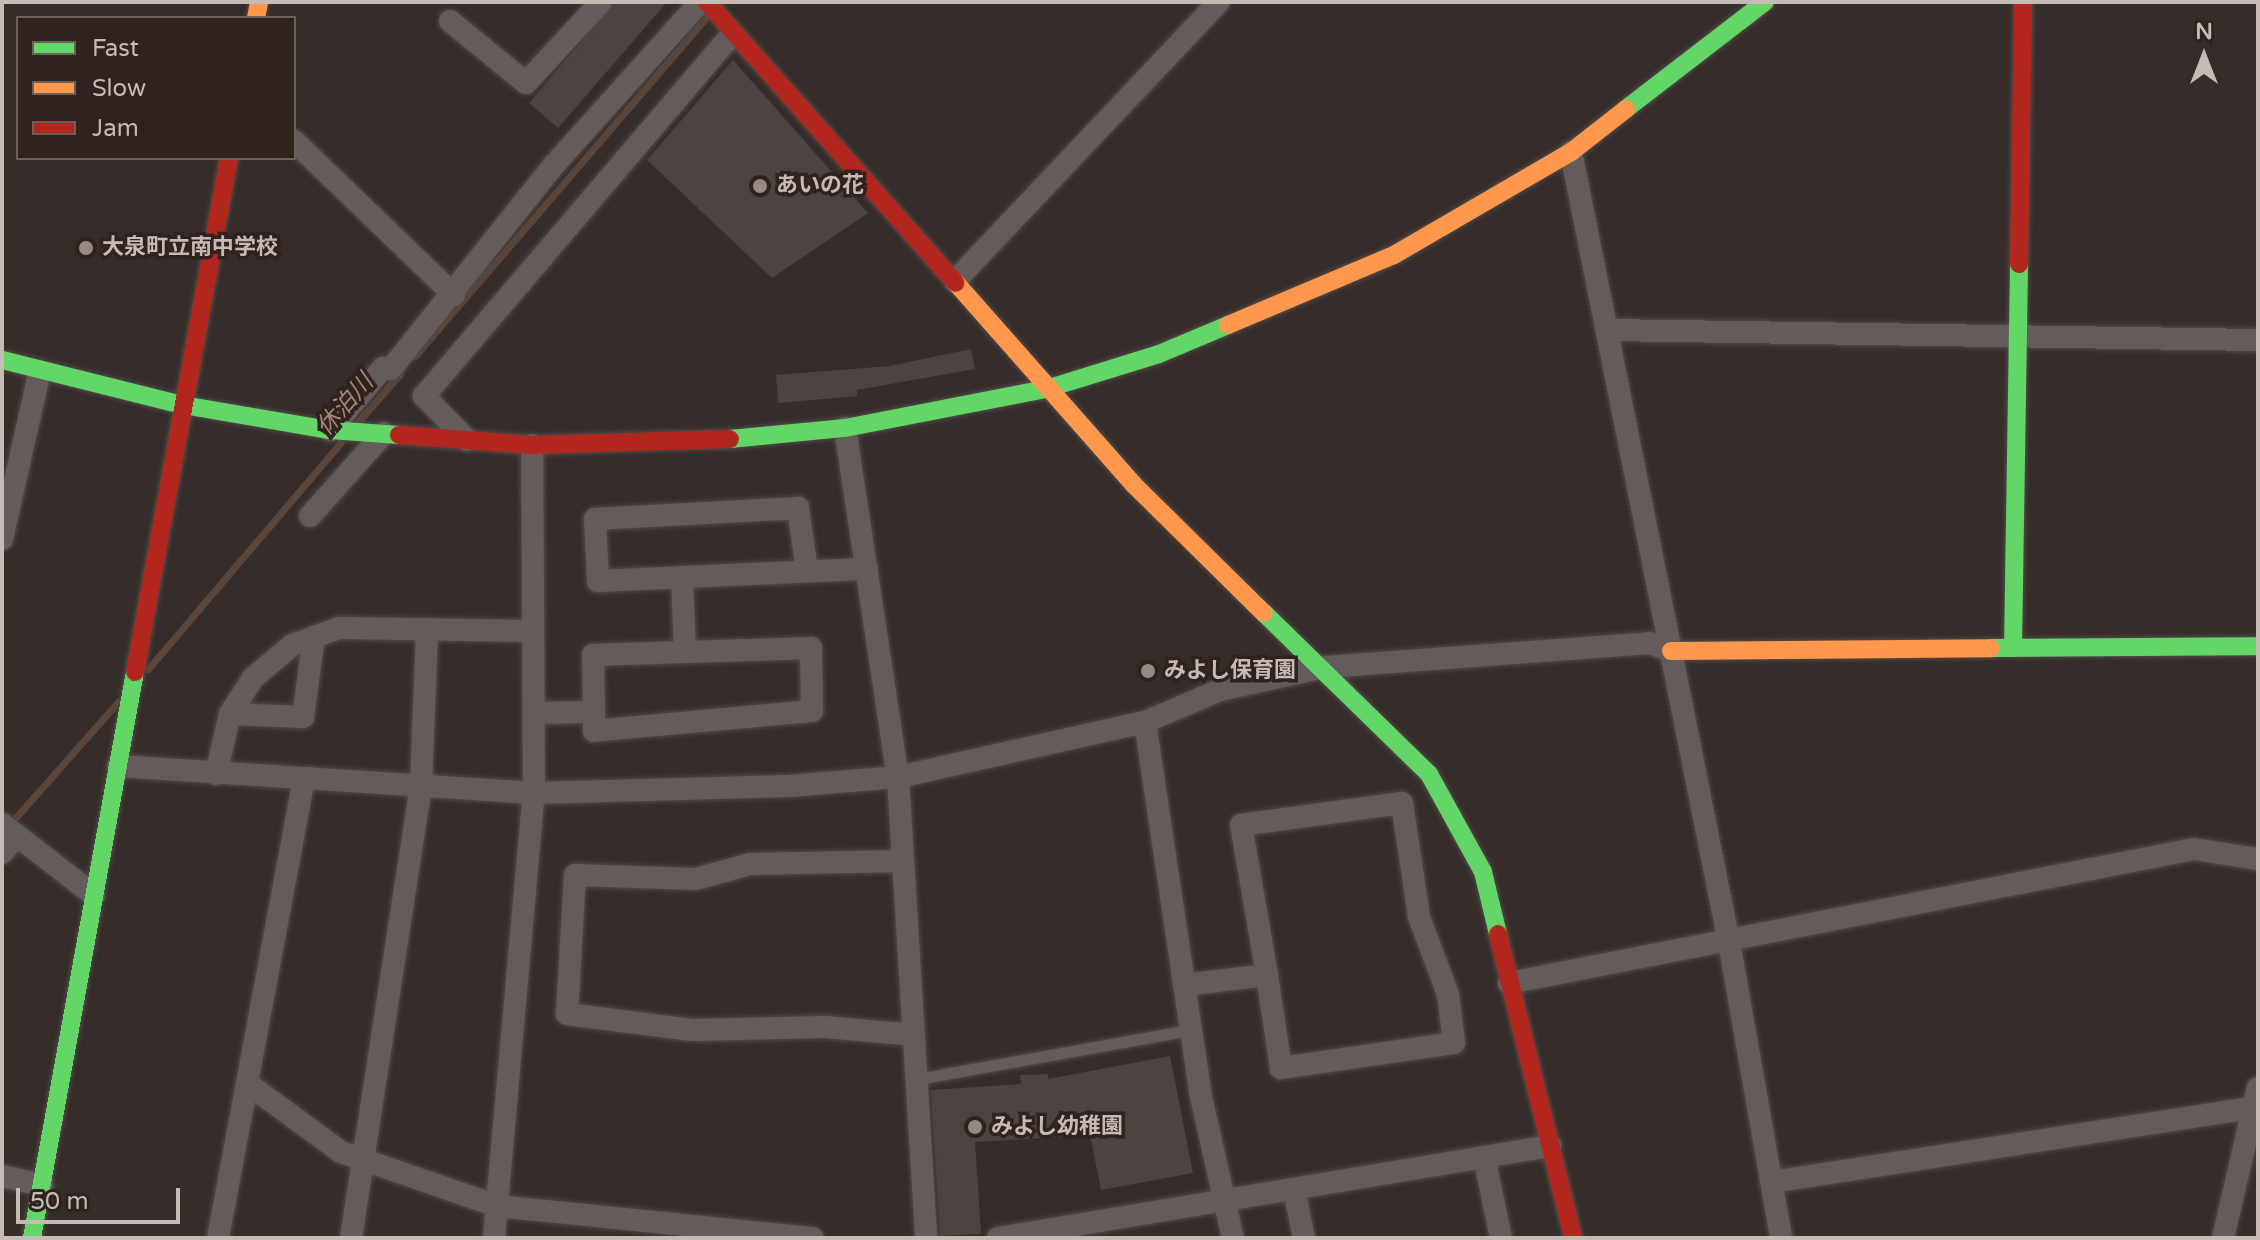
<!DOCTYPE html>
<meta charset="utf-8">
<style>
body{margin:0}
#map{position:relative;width:2260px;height:1240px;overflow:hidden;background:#362d2a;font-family:"Varela Round","Noto Sans JP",sans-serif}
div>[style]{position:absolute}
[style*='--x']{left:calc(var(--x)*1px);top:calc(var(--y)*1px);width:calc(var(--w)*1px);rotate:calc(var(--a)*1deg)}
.stream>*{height:7px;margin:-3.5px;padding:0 3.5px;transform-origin:3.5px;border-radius:3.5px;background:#5b4439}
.building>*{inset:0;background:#4b4441}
.roads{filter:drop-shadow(0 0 2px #504a48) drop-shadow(0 0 2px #504a48)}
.lane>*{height:11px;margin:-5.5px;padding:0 5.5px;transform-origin:5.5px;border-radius:5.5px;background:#635c5a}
.street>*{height:22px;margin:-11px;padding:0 11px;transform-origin:11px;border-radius:11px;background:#635c5a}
.fast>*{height:18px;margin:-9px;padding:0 9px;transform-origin:9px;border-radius:9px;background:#63d668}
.slow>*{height:18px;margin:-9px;padding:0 9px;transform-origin:9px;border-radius:9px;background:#ff974d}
.jam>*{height:18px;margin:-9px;padding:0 9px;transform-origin:9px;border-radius:9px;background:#b3261e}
.dots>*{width:22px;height:22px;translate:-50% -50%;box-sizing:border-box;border:4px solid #2f231e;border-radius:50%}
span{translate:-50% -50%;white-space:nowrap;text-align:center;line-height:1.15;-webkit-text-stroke:7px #2f231e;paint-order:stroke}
.poi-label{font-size:22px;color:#c6bab5;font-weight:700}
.left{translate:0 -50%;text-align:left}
.water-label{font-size:24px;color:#a68579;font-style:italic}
.frame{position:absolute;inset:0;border:4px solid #c6bab5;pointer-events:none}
.legend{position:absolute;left:16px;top:16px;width:280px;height:144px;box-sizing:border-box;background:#2f231e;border:2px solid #6b5f5a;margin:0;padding:10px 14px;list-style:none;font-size:24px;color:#c6bab5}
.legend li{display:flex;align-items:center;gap:16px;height:40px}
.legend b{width:40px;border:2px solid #6b5f5a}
.north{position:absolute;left:2164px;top:16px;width:80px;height:80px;-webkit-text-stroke:6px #2f231e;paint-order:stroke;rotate:0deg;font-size:22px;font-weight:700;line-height:32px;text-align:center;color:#c6bab5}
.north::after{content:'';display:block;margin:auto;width:28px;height:36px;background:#c6bab5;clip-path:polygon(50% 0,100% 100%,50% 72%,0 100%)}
.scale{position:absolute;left:16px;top:1188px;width:164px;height:36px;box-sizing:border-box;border:4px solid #c6bab5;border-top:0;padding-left:10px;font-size:24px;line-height:28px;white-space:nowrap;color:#c6bab5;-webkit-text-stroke:6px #2f231e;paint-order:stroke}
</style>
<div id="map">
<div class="stream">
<div style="--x:415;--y:356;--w:448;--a:-49.3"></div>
<div style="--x:358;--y:422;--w:64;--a:-48.8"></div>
<div style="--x:148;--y:669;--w:299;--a:-49.6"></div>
<div style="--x:10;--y:824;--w:163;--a:-48.5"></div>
</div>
<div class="building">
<div style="clip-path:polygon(615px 2px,667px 2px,558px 128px,529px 103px)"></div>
<div style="clip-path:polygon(733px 60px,868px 213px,772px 278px,647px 160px)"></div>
<div style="clip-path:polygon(971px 349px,975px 369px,857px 390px,857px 396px,778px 403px,776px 375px,890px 366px)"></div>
<div style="clip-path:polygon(1170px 1056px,1193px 1173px,1101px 1190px,1090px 1135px,975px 1142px,981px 1234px,940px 1236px,931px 1090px,1021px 1084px,1020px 1075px,1048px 1074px,1048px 1079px)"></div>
</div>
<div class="roads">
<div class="lane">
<div style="--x:917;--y:1079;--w:277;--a:-10.2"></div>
</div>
<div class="street">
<div style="--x:450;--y:21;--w:98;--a:39.2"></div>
<div style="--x:526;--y:83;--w:110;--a:-47.2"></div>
<div style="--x:294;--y:141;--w:222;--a:43.9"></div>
<div style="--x:1571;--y:152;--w:806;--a:78.69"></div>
<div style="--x:1729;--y:942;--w:301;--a:80"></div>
<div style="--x:955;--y:281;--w:384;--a:-46.6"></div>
<div style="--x:1607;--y:330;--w:651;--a:0.88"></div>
<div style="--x:845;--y:428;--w:353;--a:81.4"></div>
<div style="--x:898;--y:777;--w:462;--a:86.5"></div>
<div style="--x:330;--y:430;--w:82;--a:-49.5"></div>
<div style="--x:383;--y:368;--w:8;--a:7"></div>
<div style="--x:391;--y:369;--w:261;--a:-51.4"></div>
<div style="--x:554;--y:165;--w:219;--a:-48.1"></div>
<div style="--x:467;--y:440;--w:62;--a:-134.3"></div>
<div style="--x:424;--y:396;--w:475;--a:-49.6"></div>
<div style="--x:310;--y:516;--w:111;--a:-48.3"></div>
<div style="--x:2;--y:539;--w:172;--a:-77.3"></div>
<div style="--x:807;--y:571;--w:64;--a:-98.1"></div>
<div style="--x:798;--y:508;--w:203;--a:176.9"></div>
<div style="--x:595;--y:519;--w:62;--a:87.2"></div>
<div style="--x:598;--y:581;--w:269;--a:-2.6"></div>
<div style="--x:682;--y:577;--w:75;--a:87.7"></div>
<div style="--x:534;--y:713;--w:60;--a:-1"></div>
<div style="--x:594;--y:712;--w:57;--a:-91"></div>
<div style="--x:593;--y:655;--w:218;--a:-1.8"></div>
<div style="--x:811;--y:648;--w:63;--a:89.1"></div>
<div style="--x:812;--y:711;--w:219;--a:174.8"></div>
<div style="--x:594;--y:731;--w:19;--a:-90"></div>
<div style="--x:230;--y:714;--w:73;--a:2.4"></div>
<div style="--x:303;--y:717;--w:81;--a:-82.2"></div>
<div style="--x:1145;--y:722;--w:374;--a:81.5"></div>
<div style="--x:1200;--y:1092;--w:150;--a:77.3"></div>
<div style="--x:118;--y:766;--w:417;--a:3.7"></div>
<div style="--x:534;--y:793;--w:255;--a:-1.6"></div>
<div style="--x:789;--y:786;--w:109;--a:-4.7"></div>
<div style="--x:898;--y:777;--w:253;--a:-12.6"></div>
<div style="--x:1145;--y:722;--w:82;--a:-23.1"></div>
<div style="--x:1220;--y:690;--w:107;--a:-12.4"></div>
<div style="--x:1325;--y:667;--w:326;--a:-4.2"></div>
<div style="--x:1650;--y:643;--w:22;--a:21"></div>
<div style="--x:216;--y:774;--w:62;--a:-76.9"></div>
<div style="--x:230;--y:714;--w:43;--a:-57.4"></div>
<div style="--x:253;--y:678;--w:51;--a:-40.2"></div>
<div style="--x:292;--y:645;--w:50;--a:-19.9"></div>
<div style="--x:339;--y:628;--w:194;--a:0.9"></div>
<div style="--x:2;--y:824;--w:116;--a:37.7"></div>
<div style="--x:2;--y:853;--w:22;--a:-51"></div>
<div style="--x:903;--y:861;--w:153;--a:178.9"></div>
<div style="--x:750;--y:864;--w:56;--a:164.5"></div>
<div style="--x:696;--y:879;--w:121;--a:-178.1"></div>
<div style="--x:575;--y:875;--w:139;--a:93.3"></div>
<div style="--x:567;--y:1014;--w:126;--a:7.3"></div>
<div style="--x:692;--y:1030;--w:133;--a:-1.3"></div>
<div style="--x:825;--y:1027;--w:89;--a:5.1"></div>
<div style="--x:1509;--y:983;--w:698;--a:-11.07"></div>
<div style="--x:2194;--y:849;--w:65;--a:8.9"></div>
<div style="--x:1184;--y:985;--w:84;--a:-6.9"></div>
<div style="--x:1267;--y:975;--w:152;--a:-99.8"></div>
<div style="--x:1241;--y:825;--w:162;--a:-7.8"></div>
<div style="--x:1402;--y:803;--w:115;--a:81.5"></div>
<div style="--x:1419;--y:917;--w:82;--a:69.4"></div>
<div style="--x:1448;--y:994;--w:49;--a:83"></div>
<div style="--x:1454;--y:1043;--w:175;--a:171.8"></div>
<div style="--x:1281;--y:1068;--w:94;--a:-98.6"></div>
<div style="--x:248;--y:1084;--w:115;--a:36.2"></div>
<div style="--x:341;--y:1152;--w:165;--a:19.1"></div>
<div style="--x:497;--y:1206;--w:317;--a:5.8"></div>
<div style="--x:1484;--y:1157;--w:83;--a:78.1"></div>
<div style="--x:2;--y:1176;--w:41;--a:12.7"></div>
<div style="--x:1772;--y:1182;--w:489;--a:-8.8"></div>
<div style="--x:1294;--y:1189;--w:50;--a:78.5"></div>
<div style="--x:218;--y:1238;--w:464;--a:-79.4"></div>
<div style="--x:351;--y:1238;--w:456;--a:-81.2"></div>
<div style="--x:421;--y:787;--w:158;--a:-87.8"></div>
<div style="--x:494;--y:1238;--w:447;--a:-84.9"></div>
<div style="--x:534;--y:793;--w:348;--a:-90.3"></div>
<div style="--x:998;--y:1238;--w:560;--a:-9.46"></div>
<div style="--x:2223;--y:1238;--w:154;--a:-76.9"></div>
</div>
<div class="fast">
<div style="--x:1626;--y:109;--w:175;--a:-37.6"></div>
<div style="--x:2;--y:360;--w:187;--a:14"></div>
<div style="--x:183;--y:405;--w:149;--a:9.7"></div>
<div style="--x:330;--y:430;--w:69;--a:4.1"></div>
<div style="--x:730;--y:439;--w:116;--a:-5.5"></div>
<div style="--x:845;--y:428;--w:205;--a:-11"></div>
<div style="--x:1046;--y:389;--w:118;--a:-17.2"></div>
<div style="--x:1159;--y:354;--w:75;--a:-22.8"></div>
<div style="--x:1264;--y:613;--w:231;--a:44.3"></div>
<div style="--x:1429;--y:774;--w:112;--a:61.1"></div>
<div style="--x:1483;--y:872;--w:64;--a:76.4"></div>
<div style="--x:1991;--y:648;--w:267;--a:-0.4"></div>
<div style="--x:2013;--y:648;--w:384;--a:-89.1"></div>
<div style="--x:32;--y:1238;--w:575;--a:-79.69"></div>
</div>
<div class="slow">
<div style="--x:256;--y:18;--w:16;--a:-79"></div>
<div style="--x:956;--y:283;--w:269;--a:48.6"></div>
<div style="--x:1134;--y:485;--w:182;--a:44.6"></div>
<div style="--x:1228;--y:325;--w:180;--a:-22.9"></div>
<div style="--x:1394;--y:255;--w:205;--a:-30.2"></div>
<div style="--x:1571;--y:152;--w:70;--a:-38"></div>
<div style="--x:1671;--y:651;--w:320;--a:-0.5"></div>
</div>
<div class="jam">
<div style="--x:707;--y:2;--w:375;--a:48.5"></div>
<div style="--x:2019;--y:264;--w:262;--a:-89.1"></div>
<div style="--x:399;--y:435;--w:133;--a:4.3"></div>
<div style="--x:532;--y:445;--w:198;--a:-1.7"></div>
<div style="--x:135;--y:672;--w:523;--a:-79.64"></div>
<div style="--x:1498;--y:934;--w:313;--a:76.1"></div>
</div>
</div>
<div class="dots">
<div style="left:760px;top:186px;background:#948984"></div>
<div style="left:86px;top:248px;background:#948984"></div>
<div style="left:1148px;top:671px;background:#948984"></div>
<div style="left:975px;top:1127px;background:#948984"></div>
</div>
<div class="poi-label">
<span class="left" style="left:776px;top:186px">あいの花</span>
<span class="left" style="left:102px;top:248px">大泉町立南中学校</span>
<span class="left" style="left:1164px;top:671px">みよし保育園</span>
<span class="left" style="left:991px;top:1127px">みよし幼稚園</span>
</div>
<div class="water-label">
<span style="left:345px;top:405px;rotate:-49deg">休泊川</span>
</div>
<div class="frame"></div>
<ul class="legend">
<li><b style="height:10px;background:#63d668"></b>Fast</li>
<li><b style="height:10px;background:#ff974d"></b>Slow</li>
<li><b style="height:10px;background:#b3261e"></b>Jam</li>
</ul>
<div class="north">N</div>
<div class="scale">50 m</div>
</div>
